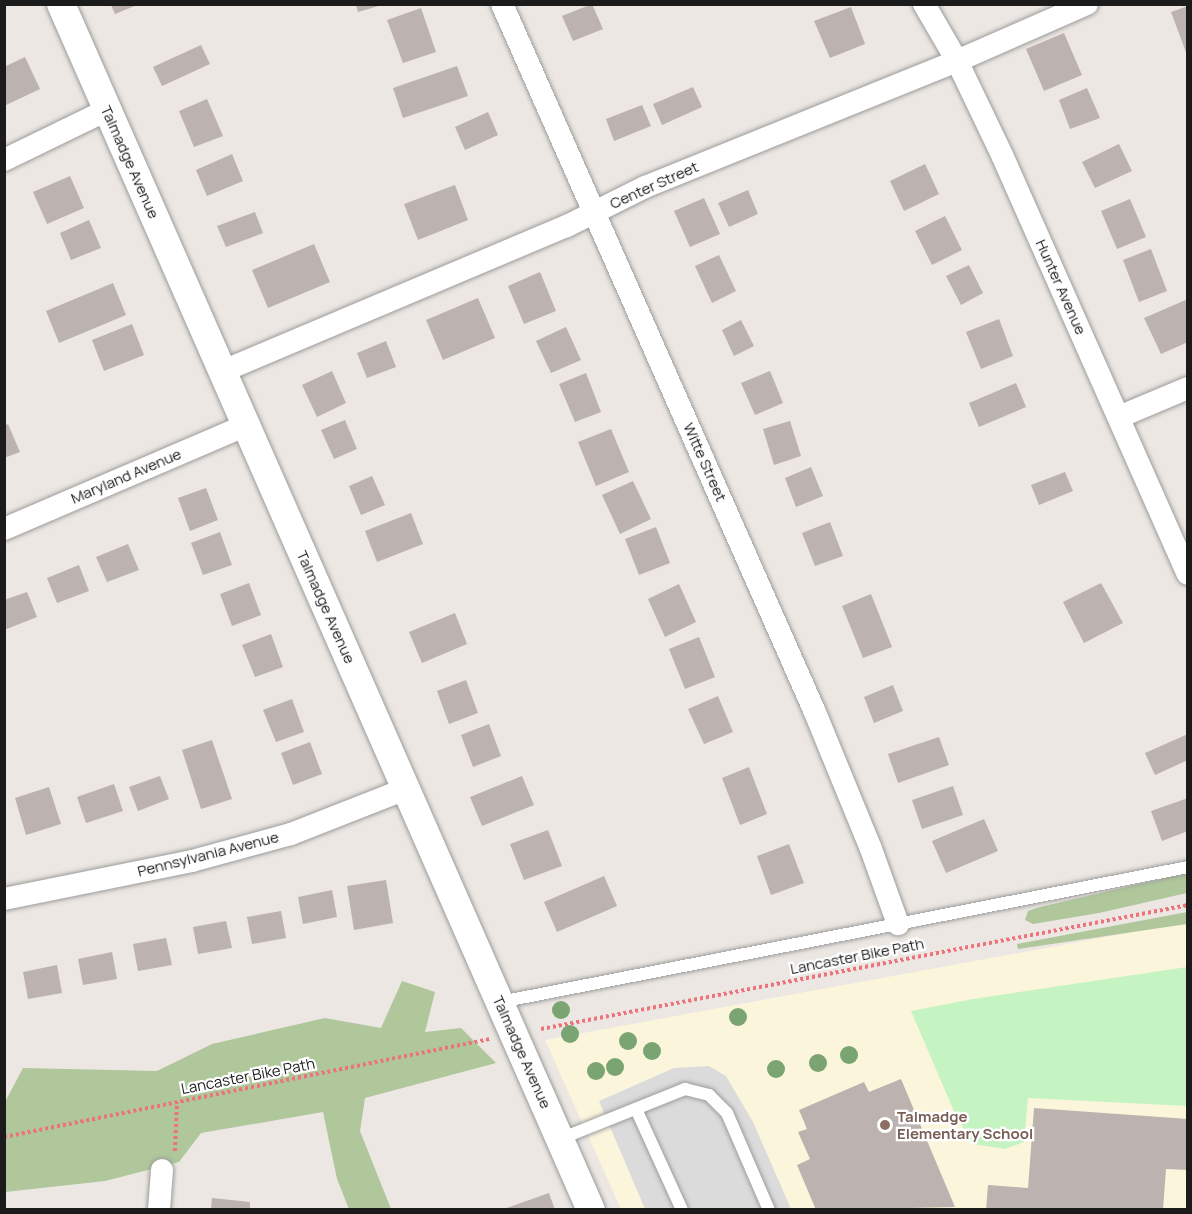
<!DOCTYPE html>
<style>
body{margin:0}
#map{position:relative;width:1192px;height:1214px;overflow:hidden;background:#ece7e2;font-family:Manrope,sans-serif}
div>[style]{position:absolute}
[style*='--x']{left:calc(var(--x)*1px);top:calc(var(--y)*1px);width:calc(var(--w)*1px);rotate:calc(var(--a)*1deg)}
.education>*{inset:0;background:#fbf6db}
.forest>*{inset:0;background:#afc79a}
.park>*{inset:0;background:#c6f3c2}
.parking>*{inset:0;background:#dbdbdb}
.building>*{inset:0;background:#bcb2af}
.path>*{height:4px;margin-top:-2px;transform-origin:0;background:repeating-linear-gradient(90deg,#ec737b 0 3px,transparent 0 6px)}
.roads{filter:drop-shadow(0 0 2px #9c9c9c) drop-shadow(0 0 2px #9c9c9c)}
.service>*{height:12px;margin:-6px;padding:0 6px;transform-origin:6px;border-radius:6px;background:#fff}
.minor>*{height:22px;margin:-11px;padding:0 11px;transform-origin:11px;border-radius:11px;background:#fff}
.tertiary>*{height:28px;margin:-14px;padding:0 14px;transform-origin:14px;border-radius:14px;background:#fff}
.trees>*{width:18px;height:18px;margin:-9px;border-radius:50%;background:#7aa471}
.dots>*{width:16px;height:16px;translate:-50% -50%;box-sizing:border-box;border:3px solid #fff;border-radius:50%}
span{translate:-50% -50%;white-space:nowrap;text-align:center;line-height:1.15;-webkit-text-stroke:4.5px #fff;paint-order:stroke}
.street-label{font-size:15px;color:#1b1b1b}
.education-label{font-size:15px;color:#785e54;font-weight:700}
.left{translate:0 -50%;text-align:left}
.frame{position:absolute;inset:0;border:6px solid #1b1b1b;pointer-events:none}
</style>
<div id="map">
<div class="education">
<div style="clip-path:polygon(1187px 922px,1187px 1209px,621px 1209px,545px 1040px)"></div>
</div>
<div class="forest">
<div style="clip-path:polygon(1187px 873px,1187px 893px,1099px 913px,1033px 924px,1025px 920px,1028px 911px,1040px 907px)"></div>
<div style="clip-path:polygon(1187px 912px,1187px 924px,1018px 949px,1017px 944px)"></div>
<div style="clip-path:polygon(402px 981px,435px 992px,425px 1032px,461px 1028px,496px 1063px,365px 1098px,360px 1131px,391px 1209px,349px 1209px,337px 1179px,323px 1112px,201px 1133px,179px 1162px,105px 1181px,5px 1192px,5px 1102px,23px 1068px,157px 1071px,212px 1044px,325px 1018px,381px 1028px)"></div>
</div>
<div class="park">
<div style="clip-path:polygon(1187px 967px,1187px 1106px,1028px 1098px,1024px 1142px,1005px 1149px,973px 1144px,956px 1116px,911px 1011px,973px 999px)"></div>
</div>
<div class="parking">
<div style="clip-path:polygon(709px 1066px,726px 1076px,753px 1122px,791px 1209px,645px 1209px,599px 1101px,674px 1068px)"></div>
</div>
<div class="building">
<div style="clip-path:polygon(592px 4px,603px 29px,573px 41px,562px 16px)"></div>
<div style="clip-path:polygon(111px 5px,137px 5px,115px 14px)"></div>
<div style="clip-path:polygon(356px 5px,382px 5px,358px 12px)"></div>
<div style="clip-path:polygon(1188px 6px,1188px 55px,1187px 55px,1171px 12px)"></div>
<div style="clip-path:polygon(851px 7px,865px 44px,830px 58px,814px 21px)"></div>
<div style="clip-path:polygon(421px 8px,436px 52px,403px 63px,387px 20px)"></div>
<div style="clip-path:polygon(1064px 33px,1082px 75px,1044px 91px,1026px 49px)"></div>
<div style="clip-path:polygon(201px 45px,210px 64px,162px 86px,153px 67px)"></div>
<div style="clip-path:polygon(25px 57px,40px 89px,4px 106px,4px 67px)"></div>
<div style="clip-path:polygon(457px 66px,468px 96px,403px 118px,393px 88px)"></div>
<div style="clip-path:polygon(693px 87px,702px 107px,662px 125px,653px 104px)"></div>
<div style="clip-path:polygon(1087px 88px,1100px 118px,1070px 129px,1059px 100px)"></div>
<div style="clip-path:polygon(207px 99px,223px 136px,194px 147px,179px 111px)"></div>
<div style="clip-path:polygon(642px 105px,651px 126px,614px 141px,606px 119px)"></div>
<div style="clip-path:polygon(488px 112px,498px 135px,465px 150px,455px 127px)"></div>
<div style="clip-path:polygon(1119px 144px,1132px 171px,1095px 188px,1082px 162px)"></div>
<div style="clip-path:polygon(232px 154px,243px 181px,207px 196px,196px 170px)"></div>
<div style="clip-path:polygon(925px 164px,939px 194px,904px 211px,890px 181px)"></div>
<div style="clip-path:polygon(70px 176px,84px 208px,47px 224px,33px 192px)"></div>
<div style="clip-path:polygon(455px 185px,468px 220px,418px 240px,404px 204px)"></div>
<div style="clip-path:polygon(748px 190px,758px 214px,729px 227px,718px 203px)"></div>
<div style="clip-path:polygon(704px 198px,720px 234px,690px 247px,674px 211px)"></div>
<div style="clip-path:polygon(1130px 199px,1146px 237px,1117px 249px,1101px 211px)"></div>
<div style="clip-path:polygon(255px 212px,263px 233px,226px 247px,217px 226px)"></div>
<div style="clip-path:polygon(945px 216px,962px 250px,932px 265px,915px 231px)"></div>
<div style="clip-path:polygon(89px 220px,101px 248px,71px 260px,60px 233px)"></div>
<div style="clip-path:polygon(314px 244px,330px 282px,268px 308px,252px 270px)"></div>
<div style="clip-path:polygon(1151px 249px,1167px 291px,1139px 302px,1123px 260px)"></div>
<div style="clip-path:polygon(719px 255px,736px 291px,712px 303px,695px 266px)"></div>
<div style="clip-path:polygon(969px 265px,983px 293px,961px 305px,946px 276px)"></div>
<div style="clip-path:polygon(540px 272px,556px 311px,524px 324px,508px 286px)"></div>
<div style="clip-path:polygon(113px 283px,126px 315px,59px 343px,46px 311px)"></div>
<div style="clip-path:polygon(478px 298px,495px 338px,443px 360px,426px 320px)"></div>
<div style="clip-path:polygon(1188px 299px,1188px 342px,1161px 354px,1144px 318px)"></div>
<div style="clip-path:polygon(999px 319px,1013px 356px,981px 369px,966px 332px)"></div>
<div style="clip-path:polygon(741px 320px,754px 346px,734px 356px,722px 330px)"></div>
<div style="clip-path:polygon(132px 324px,144px 355px,104px 371px,92px 340px)"></div>
<div style="clip-path:polygon(566px 327px,581px 360px,551px 373px,536px 341px)"></div>
<div style="clip-path:polygon(386px 341px,396px 367px,367px 378px,357px 353px)"></div>
<div style="clip-path:polygon(332px 371px,346px 403px,317px 417px,302px 385px)"></div>
<div style="clip-path:polygon(770px 371px,783px 403px,755px 415px,741px 383px)"></div>
<div style="clip-path:polygon(586px 373px,601px 412px,575px 422px,559px 384px)"></div>
<div style="clip-path:polygon(1016px 383px,1026px 407px,979px 427px,969px 403px)"></div>
<div style="clip-path:polygon(345px 420px,357px 449px,334px 459px,321px 430px)"></div>
<div style="clip-path:polygon(790px 421px,801px 456px,774px 465px,763px 429px)"></div>
<div style="clip-path:polygon(8px 424px,20px 452px,4px 458px,4px 426px)"></div>
<div style="clip-path:polygon(611px 429px,629px 472px,596px 486px,578px 442px)"></div>
<div style="clip-path:polygon(811px 467px,823px 496px,796px 507px,785px 478px)"></div>
<div style="clip-path:polygon(1065px 472px,1073px 491px,1039px 505px,1031px 485px)"></div>
<div style="clip-path:polygon(372px 476px,385px 505px,361px 515px,349px 486px)"></div>
<div style="clip-path:polygon(633px 481px,651px 519px,620px 534px,602px 495px)"></div>
<div style="clip-path:polygon(206px 488px,218px 520px,190px 531px,178px 498px)"></div>
<div style="clip-path:polygon(411px 513px,423px 544px,377px 562px,365px 531px)"></div>
<div style="clip-path:polygon(830px 522px,843px 556px,815px 566px,802px 533px)"></div>
<div style="clip-path:polygon(656px 527px,670px 563px,639px 575px,625px 539px)"></div>
<div style="clip-path:polygon(220px 532px,232px 565px,203px 575px,191px 543px)"></div>
<div style="clip-path:polygon(128px 544px,139px 570px,107px 582px,96px 557px)"></div>
<div style="clip-path:polygon(79px 565px,89px 591px,57px 603px,47px 578px)"></div>
<div style="clip-path:polygon(249px 583px,261px 615px,232px 626px,220px 594px)"></div>
<div style="clip-path:polygon(1101px 583px,1123px 623px,1084px 643px,1063px 602px)"></div>
<div style="clip-path:polygon(679px 584px,696px 622px,665px 637px,648px 599px)"></div>
<div style="clip-path:polygon(27px 592px,37px 617px,4px 630px,4px 600px)"></div>
<div style="clip-path:polygon(871px 594px,892px 647px,863px 658px,842px 606px)"></div>
<div style="clip-path:polygon(455px 613px,467px 644px,422px 663px,409px 632px)"></div>
<div style="clip-path:polygon(271px 634px,283px 667px,255px 677px,242px 645px)"></div>
<div style="clip-path:polygon(699px 637px,715px 677px,685px 689px,669px 649px)"></div>
<div style="clip-path:polygon(466px 680px,478px 713px,449px 724px,437px 691px)"></div>
<div style="clip-path:polygon(893px 685px,903px 711px,874px 723px,864px 697px)"></div>
<div style="clip-path:polygon(718px 696px,733px 732px,704px 744px,688px 709px)"></div>
<div style="clip-path:polygon(292px 699px,304px 732px,276px 742px,263px 710px)"></div>
<div style="clip-path:polygon(489px 724px,501px 756px,473px 767px,461px 735px)"></div>
<div style="clip-path:polygon(1188px 734px,1188px 760px,1155px 775px,1145px 753px)"></div>
<div style="clip-path:polygon(939px 737px,949px 765px,898px 783px,888px 754px)"></div>
<div style="clip-path:polygon(212px 740px,232px 799px,201px 809px,182px 750px)"></div>
<div style="clip-path:polygon(310px 742px,322px 774px,293px 785px,281px 753px)"></div>
<div style="clip-path:polygon(749px 767px,767px 814px,740px 825px,722px 778px)"></div>
<div style="clip-path:polygon(160px 776px,169px 799px,138px 811px,129px 787px)"></div>
<div style="clip-path:polygon(522px 776px,534px 805px,482px 826px,470px 797px)"></div>
<div style="clip-path:polygon(114px 784px,123px 811px,86px 823px,77px 797px)"></div>
<div style="clip-path:polygon(953px 786px,963px 815px,922px 829px,912px 800px)"></div>
<div style="clip-path:polygon(49px 787px,61px 824px,26px 835px,15px 798px)"></div>
<div style="clip-path:polygon(1188px 798px,1188px 831px,1162px 841px,1151px 811px)"></div>
<div style="clip-path:polygon(984px 819px,998px 851px,946px 873px,932px 841px)"></div>
<div style="clip-path:polygon(548px 830px,562px 866px,524px 880px,510px 844px)"></div>
<div style="clip-path:polygon(789px 844px,804px 883px,771px 895px,757px 856px)"></div>
<div style="clip-path:polygon(604px 876px,617px 906px,557px 932px,544px 902px)"></div>
<div style="clip-path:polygon(386px 880px,393px 923px,354px 930px,347px 886px)"></div>
<div style="clip-path:polygon(332px 890px,337px 917px,303px 924px,298px 897px)"></div>
<div style="clip-path:polygon(281px 911px,286px 938px,252px 944px,247px 917px)"></div>
<div style="clip-path:polygon(226px 921px,232px 948px,198px 954px,193px 927px)"></div>
<div style="clip-path:polygon(166px 938px,172px 965px,138px 971px,133px 944px)"></div>
<div style="clip-path:polygon(112px 952px,117px 979px,83px 985px,78px 959px)"></div>
<div style="clip-path:polygon(57px 965px,62px 993px,28px 999px,23px 972px)"></div>
<div style="clip-path:polygon(901px 1079px,955px 1207px,816px 1210px,797px 1165px,810px 1159px,798px 1132px,807px 1129px,799px 1110px,864px 1082px,869px 1092px)"></div>
<div style="clip-path:polygon(1034px 1108px,1188px 1119px,1188px 1170px,1166px 1169px,1163px 1210px,986px 1210px,988px 1185px,1028px 1188px)"></div>
<div style="clip-path:polygon(549px 1193px,555px 1210px,504px 1210px,504px 1209px)"></div>
<div style="clip-path:polygon(212px 1198px,250px 1202px,250px 1210px,211px 1210px)"></div>
</div>
<div class="path">
<div style="--x:541;--y:1029;--w:659;--a:-10.85"></div>
<div style="--x:4;--y:1137;--w:495;--a:-11.4"></div>
<div style="--x:175;--y:1151;--w:49;--a:-87.7"></div>
</div>
<div class="roads">
<div class="service">
<div style="--x:500;--y:1002;--w:701;--a:-11.1"></div>
<div style="--x:636;--y:1109;--w:111;--a:65.5"></div>
<div style="--x:560;--y:1139;--w:135;--a:-21.8"></div>
<div style="--x:685;--y:1089;--w:25;--a:14"></div>
<div style="--x:709;--y:1095;--w:25;--a:45"></div>
<div style="--x:727;--y:1113;--w:106;--a:66.6"></div>
</div>
<div class="minor">
<div style="--x:502;--y:4;--w:772;--a:66.16"></div>
<div style="--x:814;--y:710;--w:150;--a:67.7"></div>
<div style="--x:871;--y:849;--w:80;--a:70.2"></div>
<div style="--x:924;--y:4;--w:66;--a:59.9"></div>
<div style="--x:957;--y:61;--w:104;--a:64.4"></div>
<div style="--x:1002;--y:155;--w:458;--a:66.1"></div>
<div style="--x:4;--y:160;--w:114;--a:-25.9"></div>
<div style="--x:223;--y:371;--w:373;--a:-22.9"></div>
<div style="--x:567;--y:226;--w:87;--a:-26.6"></div>
<div style="--x:645;--y:187;--w:336;--a:-22"></div>
<div style="--x:957;--y:61;--w:142;--a:-23.7"></div>
<div style="--x:1119;--y:417;--w:75;--a:-22.8"></div>
<div style="--x:4;--y:529;--w:264;--a:-23.2"></div>
<div style="--x:4;--y:899;--w:192;--a:-11.4"></div>
<div style="--x:192;--y:861;--w:103;--a:-15.3"></div>
<div style="--x:291;--y:834;--w:123;--a:-21.4"></div>
<div style="--x:159;--y:1210;--w:40;--a:-85.7"></div>
</div>
<div class="tertiary">
<div style="--x:61;--y:4;--w:1317;--a:66.28"></div>
</div>
</div>
<div class="trees">
<div style="left:561px;top:1010px"></div>
<div style="left:738px;top:1017px"></div>
<div style="left:570px;top:1034px"></div>
<div style="left:628px;top:1041px"></div>
<div style="left:652px;top:1051px"></div>
<div style="left:849px;top:1055px"></div>
<div style="left:818px;top:1063px"></div>
<div style="left:615px;top:1067px"></div>
<div style="left:776px;top:1069px"></div>
<div style="left:596px;top:1071px"></div>
</div>
<div class="dots">
<div style="left:885px;top:1125px;background:#8d6e63"></div>
</div>
<div class="street-label">
<span style="left:130px;top:162px;rotate:66deg">Talmadge Avenue</span>
<span style="left:654px;top:185px;rotate:-24deg">Center Street</span>
<span style="left:1061px;top:287px;rotate:66deg">Hunter Avenue</span>
<span style="left:705px;top:462px;rotate:66deg">Witte Street</span>
<span style="left:126px;top:476px;rotate:-23deg">Maryland Avenue</span>
<span style="left:326px;top:607px;rotate:66deg">Talmadge Avenue</span>
<span style="left:208px;top:854px;rotate:-14deg">Pennsylvania Avenue</span>
<span style="left:857px;top:956px;rotate:-11deg">Lancaster Bike Path</span>
<span style="left:522px;top:1052px;rotate:66deg">Talmadge Avenue</span>
<span style="left:248px;top:1076px;rotate:-11deg">Lancaster Bike Path</span>
</div>
<div class="education-label">
<span class="left" style="left:897px;top:1125px">Talmadge<br>Elementary School</span>
</div>
<div class="frame"></div>
</div>
